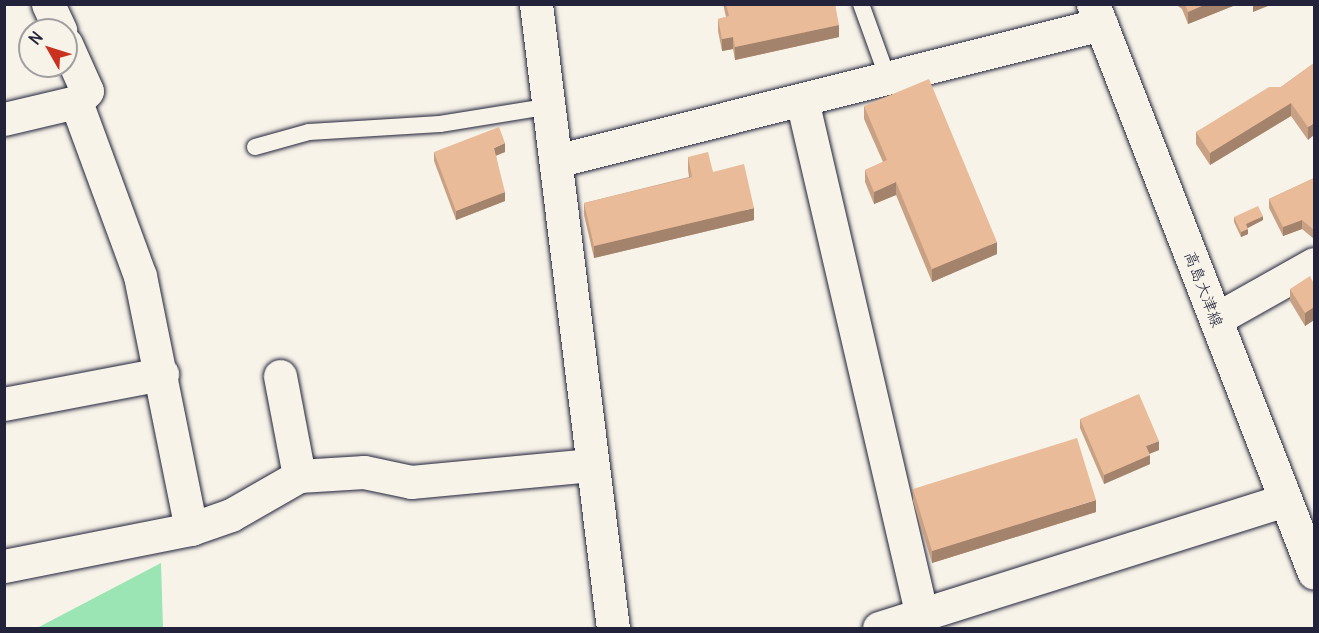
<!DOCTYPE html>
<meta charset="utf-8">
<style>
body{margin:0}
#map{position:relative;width:1319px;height:633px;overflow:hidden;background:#f7f3e8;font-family:Delius,"Klee One",sans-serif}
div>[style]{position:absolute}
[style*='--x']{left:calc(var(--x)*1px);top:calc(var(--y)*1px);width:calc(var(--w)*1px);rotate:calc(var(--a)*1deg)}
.green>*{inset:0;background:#9be4b4}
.roads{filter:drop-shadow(0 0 2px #22223b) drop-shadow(0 0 2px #22223b)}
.service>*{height:16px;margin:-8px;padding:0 8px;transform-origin:8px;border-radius:8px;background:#f7f3e8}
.minor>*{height:33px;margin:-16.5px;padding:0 16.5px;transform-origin:16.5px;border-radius:16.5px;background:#f7f3e8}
.secondary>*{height:33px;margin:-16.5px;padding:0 16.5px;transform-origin:16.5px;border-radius:16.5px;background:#f7f3e8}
.wall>*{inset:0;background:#c8a184}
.shaded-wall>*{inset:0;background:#a3836b}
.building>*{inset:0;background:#e9bb99}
span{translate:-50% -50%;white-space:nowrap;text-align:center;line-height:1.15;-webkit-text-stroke:6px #f7f3e8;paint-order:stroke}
.street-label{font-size:16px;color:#22223b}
.frame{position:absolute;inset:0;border:6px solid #22223b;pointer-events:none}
.north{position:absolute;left:18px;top:18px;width:60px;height:60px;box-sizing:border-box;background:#f7f3e8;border:2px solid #a29fa3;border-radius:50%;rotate:309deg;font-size:16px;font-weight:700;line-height:24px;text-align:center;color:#22223b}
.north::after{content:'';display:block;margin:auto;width:21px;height:27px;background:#c8321e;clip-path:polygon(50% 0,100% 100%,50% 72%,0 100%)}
</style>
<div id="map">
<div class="green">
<div style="clip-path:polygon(161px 563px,163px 628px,37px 628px)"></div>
</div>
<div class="roads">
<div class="service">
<div style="--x:861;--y:4;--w:77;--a:70.1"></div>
<div style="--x:255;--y:147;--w:56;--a:-15.5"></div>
<div style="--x:309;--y:132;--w:131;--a:-3.5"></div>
<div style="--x:440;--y:124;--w:112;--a:-9.2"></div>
</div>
<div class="minor">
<div style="--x:48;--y:4;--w:29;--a:65"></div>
<div style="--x:536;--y:4;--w:629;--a:82.97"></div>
<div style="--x:66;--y:44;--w:51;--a:65.9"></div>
<div style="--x:87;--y:91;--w:16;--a:135"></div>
<div style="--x:802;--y:100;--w:530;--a:76.91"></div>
<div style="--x:4;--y:119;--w:74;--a:-13.3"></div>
<div style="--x:76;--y:102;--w:185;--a:69.8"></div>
<div style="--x:140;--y:276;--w:258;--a:78.6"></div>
<div style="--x:556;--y:161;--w:562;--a:-14.11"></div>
<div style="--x:1216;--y:319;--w:112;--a:-29.3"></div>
<div style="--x:280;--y:376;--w:102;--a:79.2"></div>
<div style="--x:4;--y:404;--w:161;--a:-10.8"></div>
<div style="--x:4;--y:566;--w:191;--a:-11.2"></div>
<div style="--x:191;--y:529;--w:42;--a:-19.3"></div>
<div style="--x:231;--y:515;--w:78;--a:-29.8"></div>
<div style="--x:299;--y:476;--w:65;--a:-3.5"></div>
<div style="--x:364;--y:472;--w:48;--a:12"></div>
<div style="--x:411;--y:482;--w:181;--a:-5.4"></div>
<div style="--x:879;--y:628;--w:425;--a:-17.5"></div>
</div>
<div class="secondary">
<div style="--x:1093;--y:4;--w:610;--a:68.77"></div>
</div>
</div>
<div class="wall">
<div style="clip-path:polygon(723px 4px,835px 4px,839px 37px,735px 60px,733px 49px,722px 51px,718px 31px,718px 19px,726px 17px)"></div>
<div style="clip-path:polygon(1175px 4px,1238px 4px,1188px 24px,1182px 9px)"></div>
<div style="clip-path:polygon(1314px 63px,1308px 140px,1291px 116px,1210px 165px,1196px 144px,1196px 132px,1281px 87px)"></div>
<div style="clip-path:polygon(864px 106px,997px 254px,932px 282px,896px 195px,874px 204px,865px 182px,865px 170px,883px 162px,864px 119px)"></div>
<div style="clip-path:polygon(434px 152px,505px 152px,496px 156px,505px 201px,456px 220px,434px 161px)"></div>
<div style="clip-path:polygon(688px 157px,754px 220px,594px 258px,584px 215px,584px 203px,689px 177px,688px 170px)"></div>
<div style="clip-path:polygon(1314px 178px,1314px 239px,1302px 229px,1283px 236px,1269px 208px,1269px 199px)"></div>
<div style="clip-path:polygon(1234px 217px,1263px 220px,1247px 228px,1248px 234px,1241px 237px,1234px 222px)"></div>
<div style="clip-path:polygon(1314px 284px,1314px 320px,1305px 326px,1290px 301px,1290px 289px)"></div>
<div style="clip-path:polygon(1080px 419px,1159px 450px,1149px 454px,1150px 464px,1104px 484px,1080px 428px)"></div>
<div style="clip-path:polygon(913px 489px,1096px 512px,932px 563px,913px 501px)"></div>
</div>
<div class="shaded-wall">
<div style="clip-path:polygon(1206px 4px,1238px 4px,1188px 24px,1188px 12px)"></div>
<div style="clip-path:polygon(1253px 4px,1273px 4px,1253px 12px)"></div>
<div style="clip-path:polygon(839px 25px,839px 37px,735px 60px,735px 47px)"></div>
<div style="clip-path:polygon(733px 37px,733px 49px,722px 51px,722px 39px)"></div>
<div style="clip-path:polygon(1291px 103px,1291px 116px,1210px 165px,1210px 153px)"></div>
<div style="clip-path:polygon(1314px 123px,1314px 135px,1308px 140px,1308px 127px)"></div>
<div style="clip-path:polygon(505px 143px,505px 152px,494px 156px,494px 148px)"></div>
<div style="clip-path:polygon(896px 182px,896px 195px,874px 204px,874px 192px)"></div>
<div style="clip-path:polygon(505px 192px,505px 201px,456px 220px,456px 211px)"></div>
<div style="clip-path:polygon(754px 208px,754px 220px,594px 258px,594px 246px)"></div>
<div style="clip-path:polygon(1263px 216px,1263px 220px,1246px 229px,1246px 224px)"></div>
<div style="clip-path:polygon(1302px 220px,1302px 229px,1283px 236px,1283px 227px)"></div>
<div style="clip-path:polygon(1248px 229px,1248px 234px,1241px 237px,1241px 232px)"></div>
<div style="clip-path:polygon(997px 242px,997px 254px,932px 282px,932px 269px)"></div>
<div style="clip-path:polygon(1314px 307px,1314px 320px,1305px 326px,1305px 313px)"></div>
<div style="clip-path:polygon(1159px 441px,1159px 450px,1146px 455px,1146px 446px)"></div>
<div style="clip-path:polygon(1150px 455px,1150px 464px,1104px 484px,1104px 475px)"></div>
<div style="clip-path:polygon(1096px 500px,1096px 512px,932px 563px,932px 551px)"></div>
</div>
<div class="building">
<div style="clip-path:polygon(726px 4px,835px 4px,839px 25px,735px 47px,733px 37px,722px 39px,718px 19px,729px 16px)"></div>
<div style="clip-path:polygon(1185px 4px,1206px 4px,1188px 12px)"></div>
<div style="clip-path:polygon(1314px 63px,1314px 123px,1308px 127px,1291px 103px,1210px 153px,1196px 132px,1269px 87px,1281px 87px)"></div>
<div style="clip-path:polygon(929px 79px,997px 242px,932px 269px,896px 182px,874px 192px,865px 170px,887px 160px,864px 106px)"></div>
<div style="clip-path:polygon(499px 127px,505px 143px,494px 148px,505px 192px,456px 211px,434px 152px)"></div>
<div style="clip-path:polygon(708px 152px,713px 172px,744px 164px,754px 208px,594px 246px,584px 203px,692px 177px,688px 157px)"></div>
<div style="clip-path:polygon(1314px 178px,1314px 230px,1302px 220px,1283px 227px,1269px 199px)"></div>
<div style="clip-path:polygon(1258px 206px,1263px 216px,1246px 224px,1248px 229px,1241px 232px,1234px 217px)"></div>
<div style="clip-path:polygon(1310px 276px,1314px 284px,1314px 307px,1305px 313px,1290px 289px)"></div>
<div style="clip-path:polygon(1139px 394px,1159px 441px,1146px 446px,1150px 455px,1104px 475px,1080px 419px)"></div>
<div style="clip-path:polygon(1077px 438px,1096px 500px,932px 551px,913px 489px)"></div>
</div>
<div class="street-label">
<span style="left:1204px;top:289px;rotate:69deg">高島大津線</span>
</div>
<div class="frame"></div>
<div class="north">N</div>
</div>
